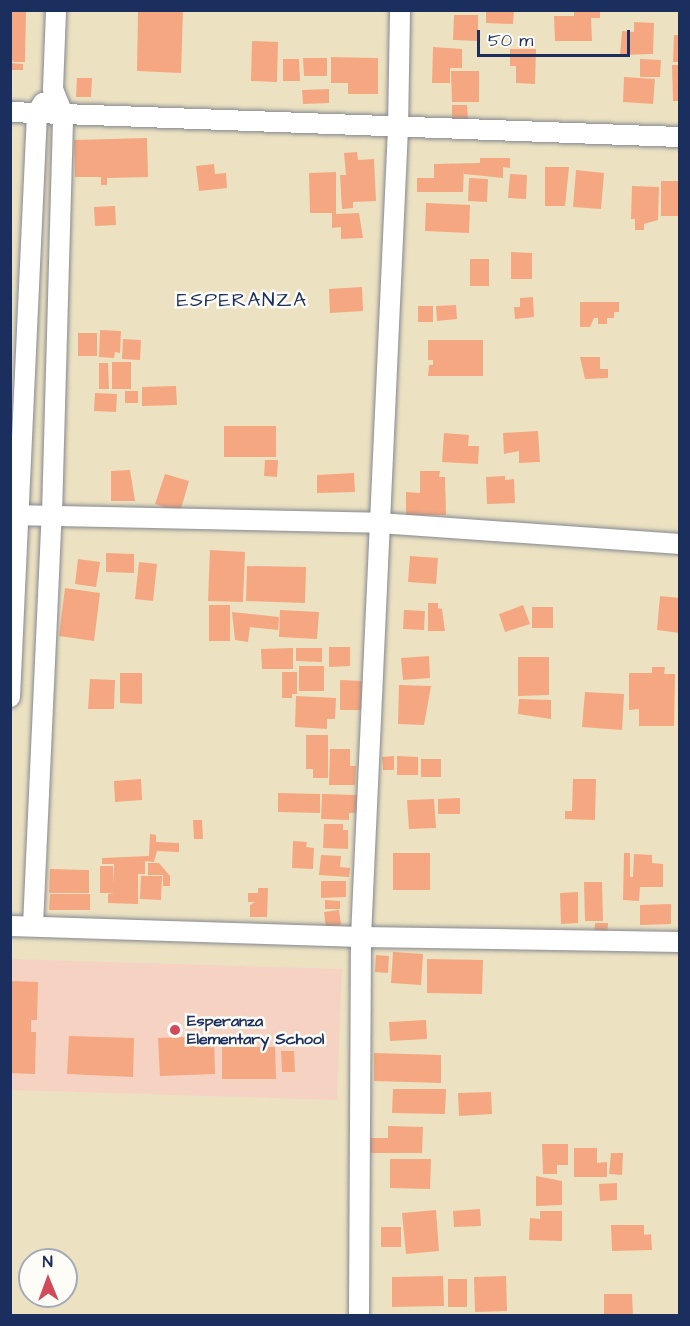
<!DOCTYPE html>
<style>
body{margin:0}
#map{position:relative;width:690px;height:1326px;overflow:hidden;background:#ece2c2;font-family:"Architects Daughter",sans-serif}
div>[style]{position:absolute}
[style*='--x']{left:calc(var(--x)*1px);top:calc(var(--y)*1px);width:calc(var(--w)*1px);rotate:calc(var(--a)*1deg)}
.built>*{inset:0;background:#f6d2c3}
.building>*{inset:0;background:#f5a781}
.roads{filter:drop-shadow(0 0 2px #848890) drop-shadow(0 0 2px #848890)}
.street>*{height:20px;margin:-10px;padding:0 10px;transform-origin:10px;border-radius:10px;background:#fff}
.dots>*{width:16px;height:16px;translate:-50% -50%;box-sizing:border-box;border:3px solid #fdfcf7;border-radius:50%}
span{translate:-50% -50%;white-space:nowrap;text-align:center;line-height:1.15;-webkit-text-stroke:5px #fdfcf7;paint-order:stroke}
.poi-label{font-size:16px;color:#1b2f5e;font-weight:700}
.left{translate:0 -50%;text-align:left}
.quarter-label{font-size:20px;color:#1b2f5e;letter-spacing:1.5px}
.frame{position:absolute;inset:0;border:12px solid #1b2f5e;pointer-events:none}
.north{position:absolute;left:18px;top:1248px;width:60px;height:60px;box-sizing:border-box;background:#fdfcf7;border:2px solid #a3aaba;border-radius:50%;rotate:359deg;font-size:16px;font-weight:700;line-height:24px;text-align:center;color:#1b2f5e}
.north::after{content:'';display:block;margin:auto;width:21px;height:27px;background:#d1495b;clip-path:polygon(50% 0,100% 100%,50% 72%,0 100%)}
.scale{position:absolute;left:477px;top:30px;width:153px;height:27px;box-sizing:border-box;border:3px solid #1b2f5e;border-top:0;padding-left:8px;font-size:18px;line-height:21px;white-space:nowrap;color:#1b2f5e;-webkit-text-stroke:4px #fdfcf7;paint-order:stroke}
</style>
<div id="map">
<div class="built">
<div style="clip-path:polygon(11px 959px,342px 969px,337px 1100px,11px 1090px)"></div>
</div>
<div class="building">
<div style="clip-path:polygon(10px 10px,26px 10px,25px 62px,13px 62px,10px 57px)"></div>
<div style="clip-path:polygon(138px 10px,183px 10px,181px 73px,137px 71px)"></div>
<div style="clip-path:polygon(486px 10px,514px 10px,513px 24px,486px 23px)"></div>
<div style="clip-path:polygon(574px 10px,600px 10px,600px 18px,591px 18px,592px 41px,555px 41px,554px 16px,574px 16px)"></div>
<div style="clip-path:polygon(454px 15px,478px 15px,478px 41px,453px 40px)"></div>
<div style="clip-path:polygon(634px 22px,654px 23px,653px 54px,620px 55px,622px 31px,634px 32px)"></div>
<div style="clip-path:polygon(674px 35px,680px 35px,680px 62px,673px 62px)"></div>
<div style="clip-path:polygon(252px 41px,278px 42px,277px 82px,251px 81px)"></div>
<div style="clip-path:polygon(433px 47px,462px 49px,462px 68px,450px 68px,450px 83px,432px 83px)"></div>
<div style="clip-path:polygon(510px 49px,536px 49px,535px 84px,516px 83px,516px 66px,510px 66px)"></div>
<div style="clip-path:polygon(331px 57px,378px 58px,378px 94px,348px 94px,348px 83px,331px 83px)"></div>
<div style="clip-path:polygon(303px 58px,327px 58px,327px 76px,304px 76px)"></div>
<div style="clip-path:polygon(283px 59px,299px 59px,300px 81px,283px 81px)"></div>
<div style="clip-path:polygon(640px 59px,661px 60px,660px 77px,640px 77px)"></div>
<div style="clip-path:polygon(10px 63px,23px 64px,23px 70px,10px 70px)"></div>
<div style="clip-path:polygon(672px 65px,680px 65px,680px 101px,673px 101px)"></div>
<div style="clip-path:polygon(451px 71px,479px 71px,479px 102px,452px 102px)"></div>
<div style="clip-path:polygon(624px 77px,655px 79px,653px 104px,623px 102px)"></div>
<div style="clip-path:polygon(77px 78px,92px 78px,91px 97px,76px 97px)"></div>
<div style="clip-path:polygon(329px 89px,329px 103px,303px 104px,302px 90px)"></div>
<div style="clip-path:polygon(452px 105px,467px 105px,468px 121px,452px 120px)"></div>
<div style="clip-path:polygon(147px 138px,148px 177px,107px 178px,107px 185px,101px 185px,101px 177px,75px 177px,74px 140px)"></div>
<div style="clip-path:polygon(357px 152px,358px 160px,374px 159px,376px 201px,353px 202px,353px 208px,342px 209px,340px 175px,346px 175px,344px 153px)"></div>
<div style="clip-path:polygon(480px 158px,510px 158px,510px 168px,503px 167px,503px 178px,464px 174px,464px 167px,463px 192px,417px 192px,417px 178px,434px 178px,434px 164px,480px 163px)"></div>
<div style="clip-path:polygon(214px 164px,215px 174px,226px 173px,227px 188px,199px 191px,196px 166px)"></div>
<div style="clip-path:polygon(545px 167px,569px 167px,565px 206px,545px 206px)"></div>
<div style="clip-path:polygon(576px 170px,604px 173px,601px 209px,573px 207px)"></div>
<div style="clip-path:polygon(336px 172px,336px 214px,359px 213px,363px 238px,341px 239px,341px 227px,332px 228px,332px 213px,310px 213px,309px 173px)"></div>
<div style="clip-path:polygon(510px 174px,527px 175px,526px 199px,508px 198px)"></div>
<div style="clip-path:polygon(469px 178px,488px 179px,487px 202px,468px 201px)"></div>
<div style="clip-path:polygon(661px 181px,680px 181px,680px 216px,661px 216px)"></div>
<div style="clip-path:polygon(632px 186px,659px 187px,658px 220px,644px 224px,644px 230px,635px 230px,635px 219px,631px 219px)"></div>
<div style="clip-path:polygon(426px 203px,470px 205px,469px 233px,425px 231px)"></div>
<div style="clip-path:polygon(115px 206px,116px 225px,95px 226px,94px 207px)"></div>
<div style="clip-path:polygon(511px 252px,532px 253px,532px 279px,511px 279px)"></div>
<div style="clip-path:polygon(470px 259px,489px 259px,489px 286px,470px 286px)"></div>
<div style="clip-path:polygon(362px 287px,363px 311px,330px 313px,329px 289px)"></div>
<div style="clip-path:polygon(533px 297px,534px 317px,515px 319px,514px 307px,520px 307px,520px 298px)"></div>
<div style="clip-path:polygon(580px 302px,619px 302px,619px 312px,614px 312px,614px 318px,607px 318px,607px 324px,598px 324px,598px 318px,594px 318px,590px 327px,580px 327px)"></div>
<div style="clip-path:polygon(456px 305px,457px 319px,437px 321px,436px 306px)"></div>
<div style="clip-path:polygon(418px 306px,433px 306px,433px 322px,418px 322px)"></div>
<div style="clip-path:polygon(100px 330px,121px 331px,120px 353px,115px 352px,114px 358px,99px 357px)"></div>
<div style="clip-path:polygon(78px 333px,97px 333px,97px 356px,78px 356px)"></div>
<div style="clip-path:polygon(123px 339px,141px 340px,140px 360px,122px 359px)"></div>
<div style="clip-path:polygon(428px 340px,483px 340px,483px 376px,428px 376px,429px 365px,433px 365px,433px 360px,428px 360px)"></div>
<div style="clip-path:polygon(580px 357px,600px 357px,600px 369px,608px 369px,608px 378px,585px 379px)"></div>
<div style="clip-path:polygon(112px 362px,131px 362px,131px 389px,112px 389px)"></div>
<div style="clip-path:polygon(99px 363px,108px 363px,109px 389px,99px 389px)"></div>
<div style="clip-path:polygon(176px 386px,177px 405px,142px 406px,142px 387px)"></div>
<div style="clip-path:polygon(125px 391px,138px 391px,138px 403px,125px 403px)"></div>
<div style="clip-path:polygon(95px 393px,117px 394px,116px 412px,94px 411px)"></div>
<div style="clip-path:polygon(224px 426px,276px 426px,276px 457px,224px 457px)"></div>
<div style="clip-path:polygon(538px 431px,540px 462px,519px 463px,519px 451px,504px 454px,503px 433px)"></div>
<div style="clip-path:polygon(444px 433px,469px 435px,468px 446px,479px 446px,478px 464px,442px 462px)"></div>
<div style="clip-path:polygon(265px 460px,278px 460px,277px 477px,264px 476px)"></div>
<div style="clip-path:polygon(130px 470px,135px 501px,111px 501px,111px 471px)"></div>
<div style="clip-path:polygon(420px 471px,440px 471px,439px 477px,445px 477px,446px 515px,406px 515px,406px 492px,420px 493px)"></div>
<div style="clip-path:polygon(354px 473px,355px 492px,317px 493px,317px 475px)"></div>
<div style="clip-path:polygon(165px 474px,189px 481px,180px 512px,155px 504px)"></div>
<div style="clip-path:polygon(505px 476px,505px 480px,514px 479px,515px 503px,487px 504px,486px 477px)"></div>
<div style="clip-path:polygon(210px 550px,245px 552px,243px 602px,208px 601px)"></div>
<div style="clip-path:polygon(106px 553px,134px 554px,134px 573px,106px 572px)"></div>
<div style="clip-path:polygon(410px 556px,438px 558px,436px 584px,408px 582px)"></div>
<div style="clip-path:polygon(78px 559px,100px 562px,96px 587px,75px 584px)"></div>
<div style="clip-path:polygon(139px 562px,157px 564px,153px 601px,135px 599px)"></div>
<div style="clip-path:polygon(247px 566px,306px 567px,305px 603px,246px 601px)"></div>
<div style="clip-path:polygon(65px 588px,100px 593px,94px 641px,59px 636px)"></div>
<div style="clip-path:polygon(660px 596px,680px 598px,680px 633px,657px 630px)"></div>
<div style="clip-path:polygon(428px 603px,438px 603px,438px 608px,442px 609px,445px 631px,428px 631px)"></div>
<div style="clip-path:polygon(209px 605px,230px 605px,230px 641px,209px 641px)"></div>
<div style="clip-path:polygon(523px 605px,530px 624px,505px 632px,499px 614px)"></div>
<div style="clip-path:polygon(532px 607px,553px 607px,553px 628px,532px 628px)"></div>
<div style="clip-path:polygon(280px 610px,319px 612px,317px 639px,279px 637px)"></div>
<div style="clip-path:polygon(404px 610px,425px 611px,424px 630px,403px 629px)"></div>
<div style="clip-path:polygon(232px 612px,279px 617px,278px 630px,250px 627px,248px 642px,235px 640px)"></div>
<div style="clip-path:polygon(329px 647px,350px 647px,350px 666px,329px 667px)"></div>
<div style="clip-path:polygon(293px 648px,293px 669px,262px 669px,261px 649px)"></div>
<div style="clip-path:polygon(296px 648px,322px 648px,322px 662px,296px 661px)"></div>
<div style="clip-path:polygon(429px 656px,430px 678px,403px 680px,401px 658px)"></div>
<div style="clip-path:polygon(518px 657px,549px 657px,549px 695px,518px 696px)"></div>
<div style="clip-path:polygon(299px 666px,324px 666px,324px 691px,299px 691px)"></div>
<div style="clip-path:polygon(652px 667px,665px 667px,664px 674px,675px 674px,674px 726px,639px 726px,639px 709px,629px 710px,629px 673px,652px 673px)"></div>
<div style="clip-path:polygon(282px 672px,297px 672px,297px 694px,292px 694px,292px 698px,282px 698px)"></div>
<div style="clip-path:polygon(120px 673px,142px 673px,142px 704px,120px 703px)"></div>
<div style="clip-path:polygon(90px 679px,115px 680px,114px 709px,88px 709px)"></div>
<div style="clip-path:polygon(340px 680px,362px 681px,361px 710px,340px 710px)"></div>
<div style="clip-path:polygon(399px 685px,431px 686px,424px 725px,398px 724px)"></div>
<div style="clip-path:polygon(585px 692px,624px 694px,622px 730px,582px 727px)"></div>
<div style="clip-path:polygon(296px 696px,336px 698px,335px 719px,327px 719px,327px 729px,295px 727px)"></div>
<div style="clip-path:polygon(519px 699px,551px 700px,551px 719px,518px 714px)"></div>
<div style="clip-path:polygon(306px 735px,328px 735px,328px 778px,313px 778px,313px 769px,306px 769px)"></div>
<div style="clip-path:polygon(330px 749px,350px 749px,350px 766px,356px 766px,355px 785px,329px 785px)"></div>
<div style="clip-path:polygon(394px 756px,394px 770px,383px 770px,382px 757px)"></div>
<div style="clip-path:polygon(397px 756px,418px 757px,418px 775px,397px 775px)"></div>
<div style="clip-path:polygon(421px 759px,441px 759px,441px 777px,421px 777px)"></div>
<div style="clip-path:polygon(141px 779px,142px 800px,115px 802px,114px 781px)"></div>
<div style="clip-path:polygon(573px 779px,596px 779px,595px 820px,565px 819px,565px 811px,572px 811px)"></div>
<div style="clip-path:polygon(278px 793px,320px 794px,320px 813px,278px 812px)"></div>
<div style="clip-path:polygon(322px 794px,357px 795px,356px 813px,349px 813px,349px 820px,321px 819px)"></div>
<div style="clip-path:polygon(460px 798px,460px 814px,438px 814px,438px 799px)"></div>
<div style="clip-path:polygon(434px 799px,436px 828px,409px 829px,407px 800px)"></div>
<div style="clip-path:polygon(193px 820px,202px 820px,203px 839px,194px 839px)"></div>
<div style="clip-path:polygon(324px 824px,343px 824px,343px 830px,348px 830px,348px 849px,323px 848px)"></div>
<div style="clip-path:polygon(150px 834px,156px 835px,156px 842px,179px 843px,179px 852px,157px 851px,154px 862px,145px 861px,145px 874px,138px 874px,138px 904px,108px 903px,108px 894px,114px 893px,100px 893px,100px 866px,113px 866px,114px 884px,114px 864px,102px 864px,102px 858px,149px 856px)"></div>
<div style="clip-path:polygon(293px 841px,307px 842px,306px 847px,314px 848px,313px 869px,292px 868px)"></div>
<div style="clip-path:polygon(393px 853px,430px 853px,430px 890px,393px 890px)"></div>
<div style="clip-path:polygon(624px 853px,630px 853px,630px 877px,633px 877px,634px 854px,652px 855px,652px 863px,663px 864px,663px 887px,640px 887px,639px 901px,623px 900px)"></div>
<div style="clip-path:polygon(321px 855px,341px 856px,340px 867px,350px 868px,349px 877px,319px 875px)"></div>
<div style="clip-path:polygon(148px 863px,159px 863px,170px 876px,170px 886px,163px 886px,163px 875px,148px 875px)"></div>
<div style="clip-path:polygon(50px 869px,89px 870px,89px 893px,49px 893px)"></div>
<div style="clip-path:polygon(141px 876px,162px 876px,161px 900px,140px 899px)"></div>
<div style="clip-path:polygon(321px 881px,346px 881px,346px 897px,321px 898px)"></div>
<div style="clip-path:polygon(584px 882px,602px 882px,603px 921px,585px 921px)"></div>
<div style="clip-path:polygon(258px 888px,268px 888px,267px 917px,250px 917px,250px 905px,255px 902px,248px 902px,248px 893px,258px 893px)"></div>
<div style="clip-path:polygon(578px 892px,578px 923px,561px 924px,560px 893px)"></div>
<div style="clip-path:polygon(50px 894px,90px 894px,90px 910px,49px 910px)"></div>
<div style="clip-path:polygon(325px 900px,340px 901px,340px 909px,325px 909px)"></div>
<div style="clip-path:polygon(671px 904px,671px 924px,640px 925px,640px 905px)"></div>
<div style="clip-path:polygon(339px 910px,341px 925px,326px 927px,324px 912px)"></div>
<div style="clip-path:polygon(595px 923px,608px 923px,607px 940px,594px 939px)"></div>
<div style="clip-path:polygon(393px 952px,423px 954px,421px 985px,391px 983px)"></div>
<div style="clip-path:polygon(376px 955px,389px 956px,388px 973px,375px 972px)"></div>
<div style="clip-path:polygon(427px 959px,483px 960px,482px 994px,427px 993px)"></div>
<div style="clip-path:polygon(10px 981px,38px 982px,37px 1020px,31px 1020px,31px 1032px,36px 1032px,35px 1074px,10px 1073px)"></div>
<div style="clip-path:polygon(426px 1020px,427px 1039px,390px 1041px,389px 1022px)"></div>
<div style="clip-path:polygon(69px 1036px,134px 1038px,133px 1077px,67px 1074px)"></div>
<div style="clip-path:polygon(214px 1036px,215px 1074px,160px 1076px,158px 1038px)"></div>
<div style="clip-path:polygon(222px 1047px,275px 1047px,276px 1079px,222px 1079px)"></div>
<div style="clip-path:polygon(281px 1051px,294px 1051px,295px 1072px,282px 1072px)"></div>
<div style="clip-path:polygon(374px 1053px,441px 1055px,441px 1083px,374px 1081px)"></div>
<div style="clip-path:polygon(393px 1089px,446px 1089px,445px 1114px,392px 1113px)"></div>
<div style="clip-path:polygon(491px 1092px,492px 1114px,459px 1116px,458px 1093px)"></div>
<div style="clip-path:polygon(388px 1126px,423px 1127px,422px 1153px,370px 1153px,370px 1138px,388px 1138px)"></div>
<div style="clip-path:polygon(542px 1144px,568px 1144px,568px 1165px,557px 1165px,557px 1174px,543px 1174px)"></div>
<div style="clip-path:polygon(574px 1148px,597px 1148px,597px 1163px,607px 1162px,607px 1177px,574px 1177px)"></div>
<div style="clip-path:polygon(611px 1153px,623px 1153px,622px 1175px,609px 1174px)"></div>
<div style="clip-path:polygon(390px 1159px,431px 1159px,430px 1189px,390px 1188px)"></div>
<div style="clip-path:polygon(536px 1176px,562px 1181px,562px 1205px,536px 1206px)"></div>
<div style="clip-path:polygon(617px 1183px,617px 1200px,600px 1201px,599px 1184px)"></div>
<div style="clip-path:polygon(480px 1209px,481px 1226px,454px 1227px,453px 1211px)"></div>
<div style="clip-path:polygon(436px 1210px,439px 1251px,406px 1254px,402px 1213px)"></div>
<div style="clip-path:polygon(540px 1211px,562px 1211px,562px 1241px,529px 1240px,530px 1218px,540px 1219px)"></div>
<div style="clip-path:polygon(611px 1225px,644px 1225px,644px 1235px,651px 1234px,652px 1250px,612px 1251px)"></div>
<div style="clip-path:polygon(381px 1227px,401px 1227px,401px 1247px,381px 1247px)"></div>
<div style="clip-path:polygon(443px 1276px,444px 1306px,392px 1307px,392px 1277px)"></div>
<div style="clip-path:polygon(506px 1276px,507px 1311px,475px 1312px,474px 1277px)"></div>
<div style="clip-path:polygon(448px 1279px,467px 1279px,467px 1307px,448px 1307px)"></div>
<div style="clip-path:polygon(604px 1294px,632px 1294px,633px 1316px,604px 1316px)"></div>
</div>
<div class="roads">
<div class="street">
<div style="--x:10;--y:112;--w:670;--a:2.14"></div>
<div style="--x:10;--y:515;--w:369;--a:1.2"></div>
<div style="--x:379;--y:523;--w:302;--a:4"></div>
<div style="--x:10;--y:697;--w:585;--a:-87.35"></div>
<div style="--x:37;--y:113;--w:12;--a:-59"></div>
<div style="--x:10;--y:926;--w:351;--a:1.8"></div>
<div style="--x:361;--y:937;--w:319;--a:0.9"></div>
<div style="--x:33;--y:926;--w:412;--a:-87.4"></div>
<div style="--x:52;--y:514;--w:400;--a:-88.4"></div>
<div style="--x:63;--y:114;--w:27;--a:-112"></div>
<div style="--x:53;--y:89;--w:79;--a:-87.8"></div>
<div style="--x:359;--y:1316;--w:379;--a:-89.7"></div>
<div style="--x:361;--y:937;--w:810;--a:-87.38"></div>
<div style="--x:398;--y:128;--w:118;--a:-89"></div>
</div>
</div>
<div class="dots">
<div style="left:175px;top:1030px;background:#d1495b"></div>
</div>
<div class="poi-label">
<span class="left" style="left:187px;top:1030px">Esperanza<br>Elementary School</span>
</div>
<div class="quarter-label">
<span style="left:242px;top:300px">ESPERANZA</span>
</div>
<div class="frame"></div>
<div class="north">N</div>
<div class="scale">50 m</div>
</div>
